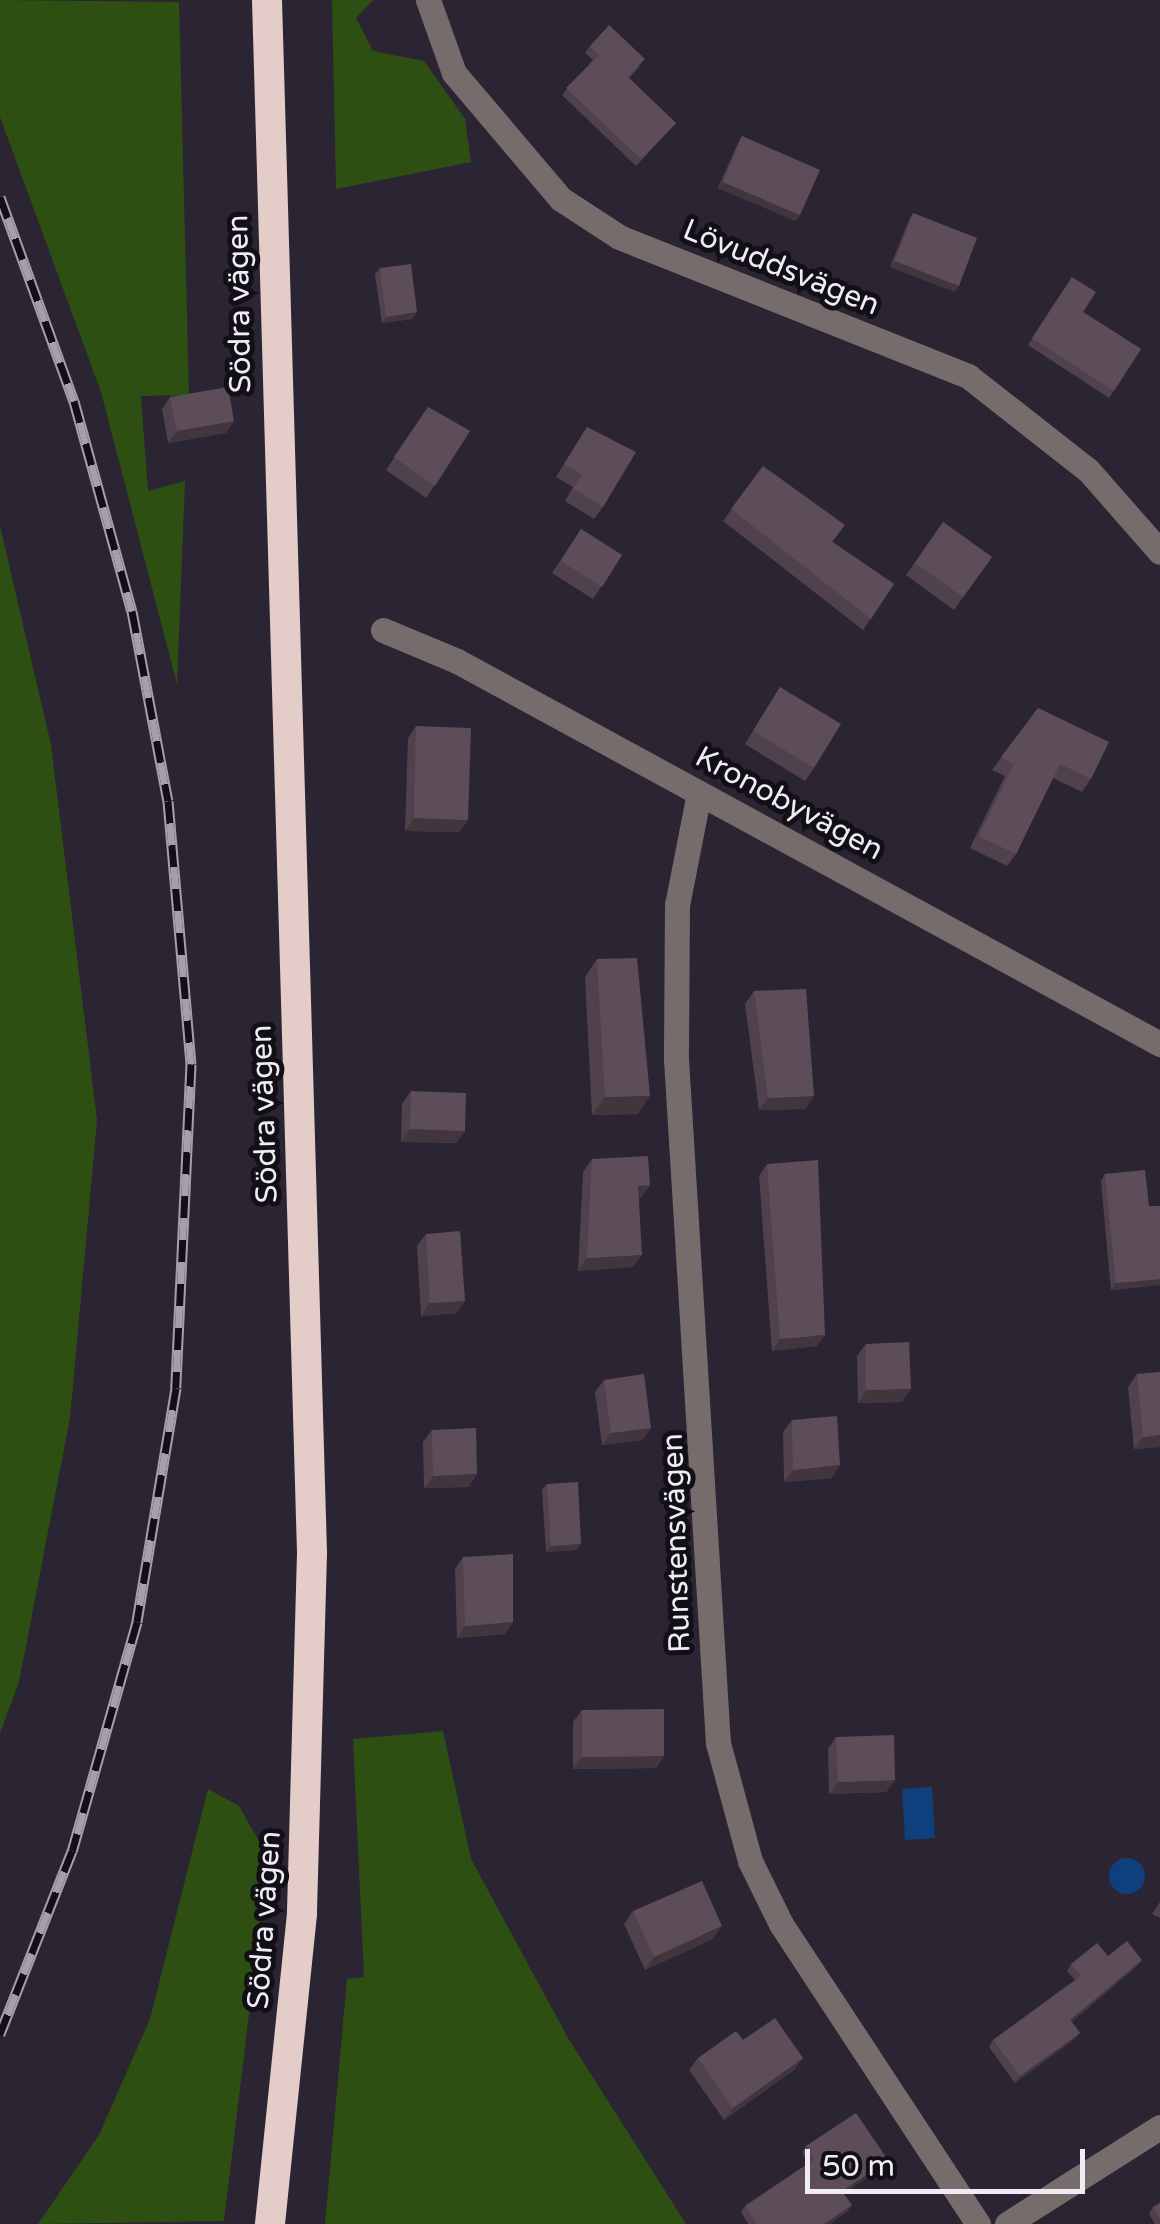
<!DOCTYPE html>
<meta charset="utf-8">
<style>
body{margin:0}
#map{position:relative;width:1160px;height:2224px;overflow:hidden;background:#2b2533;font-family:"Varela Round",sans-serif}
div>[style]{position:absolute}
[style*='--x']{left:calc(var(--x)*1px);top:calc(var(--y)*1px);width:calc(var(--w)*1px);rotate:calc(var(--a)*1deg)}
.green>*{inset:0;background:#2d5012}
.water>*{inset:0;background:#103f7d}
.round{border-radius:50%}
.minor>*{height:25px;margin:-12.5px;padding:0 12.5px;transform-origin:12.5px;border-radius:12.5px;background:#766c6b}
.highway>*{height:30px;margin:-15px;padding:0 15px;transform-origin:15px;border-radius:15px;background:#e4ccc9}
.rail>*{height:11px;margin-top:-5.5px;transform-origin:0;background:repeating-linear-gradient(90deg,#120f16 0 22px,#a49fab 0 44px);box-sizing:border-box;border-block:2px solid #a49fab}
.wall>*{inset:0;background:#50424c}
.shaded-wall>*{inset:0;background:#41363e}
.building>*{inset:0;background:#5d4d58}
span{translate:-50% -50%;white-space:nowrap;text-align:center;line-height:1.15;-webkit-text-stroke:10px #120f16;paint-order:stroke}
.street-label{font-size:30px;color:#f0ecf6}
.scale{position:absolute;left:805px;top:2149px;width:280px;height:45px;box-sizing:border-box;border:5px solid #f0ecf6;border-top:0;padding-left:12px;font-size:30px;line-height:35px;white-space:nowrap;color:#f0ecf6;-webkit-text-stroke:8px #120f16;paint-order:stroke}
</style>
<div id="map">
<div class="green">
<div style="clip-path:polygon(0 0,179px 2px,189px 395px,141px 396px,148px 491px,185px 481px,177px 684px,101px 392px,0 117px)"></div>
<div style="clip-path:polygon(332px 0,373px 0,356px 18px,373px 51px,424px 61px,465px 119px,471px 162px,336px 189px)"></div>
<div style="clip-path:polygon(0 526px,51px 745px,97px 1120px,70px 1418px,19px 1682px,0 1733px)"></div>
<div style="clip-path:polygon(443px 1731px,471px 1859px,568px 2038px,686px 2224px,325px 2224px,347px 1979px,364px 1977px,353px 1739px)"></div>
<div style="clip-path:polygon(208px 1789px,239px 1806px,268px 1857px,224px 2221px,38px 2224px,99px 2135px,150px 2019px)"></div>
</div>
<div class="water">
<div style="clip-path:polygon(932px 1787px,935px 1838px,905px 1840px,902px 1789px)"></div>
<div class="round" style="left:1109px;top:1858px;width:36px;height:36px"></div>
</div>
<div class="minor">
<div style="--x:428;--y:0;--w:77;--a:70.4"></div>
<div style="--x:454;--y:73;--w:165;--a:49.7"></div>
<div style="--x:561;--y:199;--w:69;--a:33.2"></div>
<div style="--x:619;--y:237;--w:376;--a:21.7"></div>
<div style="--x:968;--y:376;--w:152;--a:38.1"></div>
<div style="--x:1088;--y:470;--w:109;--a:48.7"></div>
<div style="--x:383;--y:630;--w:80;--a:22.7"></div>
<div style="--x:457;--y:661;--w:801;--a:28.58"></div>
<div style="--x:699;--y:793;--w:114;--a:101.1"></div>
<div style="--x:677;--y:905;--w:154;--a:90.4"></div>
<div style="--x:676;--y:1059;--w:685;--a:86.49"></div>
<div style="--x:718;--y:1743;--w:122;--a:74.8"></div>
<div style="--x:750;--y:1861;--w:70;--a:63.8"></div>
<div style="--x:781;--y:1924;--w:359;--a:56.7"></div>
<div style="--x:1007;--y:2224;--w:181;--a:-32.4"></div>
</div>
<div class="highway">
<div style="--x:267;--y:0;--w:1554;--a:88.34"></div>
<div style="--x:312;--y:1553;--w:361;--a:91.6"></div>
<div style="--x:302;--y:1914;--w:312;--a:95.9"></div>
</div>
<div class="rail">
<div style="--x:0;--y:197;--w:217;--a:70.1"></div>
<div style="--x:74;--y:401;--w:218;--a:74.6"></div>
<div style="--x:132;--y:611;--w:193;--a:79.3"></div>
<div style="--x:168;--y:801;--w:264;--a:85"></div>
<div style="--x:191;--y:1064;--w:324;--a:92.7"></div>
<div style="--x:176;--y:1388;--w:237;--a:99.5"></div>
<div style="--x:137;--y:1622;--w:238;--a:105.8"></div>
<div style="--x:72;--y:1851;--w:197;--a:111.5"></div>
</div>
<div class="wall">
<div style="clip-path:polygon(590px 46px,640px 66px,629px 78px,676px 123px,636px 166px,562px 95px,593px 60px,585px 53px)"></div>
<div style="clip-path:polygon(742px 136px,796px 221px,718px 188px,738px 143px)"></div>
<div style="clip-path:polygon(913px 213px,955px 292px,890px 267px,909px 220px)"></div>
<div style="clip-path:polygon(380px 268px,417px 312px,412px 319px,382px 323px,375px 274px)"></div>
<div style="clip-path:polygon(1072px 277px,1083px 312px,1141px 349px,1109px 398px,1028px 345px)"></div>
<div style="clip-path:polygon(170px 397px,234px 421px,226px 433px,168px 443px,162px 409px)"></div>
<div style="clip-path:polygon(428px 407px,470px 431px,426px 498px,386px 470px)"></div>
<div style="clip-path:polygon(587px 427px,603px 507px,594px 519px,565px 501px,573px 487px,556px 477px)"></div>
<div style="clip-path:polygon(763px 466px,833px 542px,894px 584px,863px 630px,723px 521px)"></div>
<div style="clip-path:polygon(943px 522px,992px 557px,954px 610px,906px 575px)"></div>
<div style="clip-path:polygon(581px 529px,622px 555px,593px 599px,552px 573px)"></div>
<div style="clip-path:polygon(780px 687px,814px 768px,805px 781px,745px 744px)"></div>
<div style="clip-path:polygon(1038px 708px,1091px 779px,1082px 792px,1053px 778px,1016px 854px,1007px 866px,970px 848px,1005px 776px,992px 770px)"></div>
<div style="clip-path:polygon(416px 726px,468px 820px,459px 832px,405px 831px,408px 738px)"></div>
<div style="clip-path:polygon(597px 959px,638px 1114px,592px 1115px,585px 977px)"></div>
<div style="clip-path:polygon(754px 991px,814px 1096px,805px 1109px,759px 1110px,745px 1004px)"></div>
<div style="clip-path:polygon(411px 1091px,465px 1131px,456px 1143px,401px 1142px,402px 1104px)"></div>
<div style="clip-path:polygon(592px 1159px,650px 1185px,641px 1198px,639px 1198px,633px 1267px,578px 1271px,583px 1172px)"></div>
<div style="clip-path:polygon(767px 1164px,817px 1346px,772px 1351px,759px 1176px)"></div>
<div style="clip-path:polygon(1105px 1174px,1149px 1206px,1160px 1206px,1160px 1285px,1111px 1290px,1101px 1181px)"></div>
<div style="clip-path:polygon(426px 1234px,457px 1313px,421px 1316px,417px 1246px)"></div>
<div style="clip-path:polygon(866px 1344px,902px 1402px,858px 1403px,857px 1356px)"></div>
<div style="clip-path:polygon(1137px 1374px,1160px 1447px,1134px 1449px,1128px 1387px)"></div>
<div style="clip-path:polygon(604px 1380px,651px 1428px,642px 1440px,602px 1445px,595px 1392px)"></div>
<div style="clip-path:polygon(792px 1420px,832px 1478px,784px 1482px,783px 1432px)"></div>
<div style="clip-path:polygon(432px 1430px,469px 1487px,424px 1488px,423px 1442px)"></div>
<div style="clip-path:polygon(547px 1484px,576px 1550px,546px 1552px,542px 1490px)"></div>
<div style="clip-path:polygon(463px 1557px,505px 1634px,457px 1638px,455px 1569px)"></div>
<div style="clip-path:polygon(582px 1710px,664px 1756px,656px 1768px,573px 1769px,573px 1722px)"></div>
<div style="clip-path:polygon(836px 1737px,895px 1780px,886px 1792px,829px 1794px,828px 1749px)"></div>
<div style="clip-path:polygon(1160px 1902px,1160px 1918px,1152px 1914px)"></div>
<div style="clip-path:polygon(633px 1911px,713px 1939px,645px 1970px,624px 1924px)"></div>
<div style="clip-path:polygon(1108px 1956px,1137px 1966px,1072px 2022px,1080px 2033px,1075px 2039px,1015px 2083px,989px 2047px,993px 2040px,1075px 1980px,1067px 1971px,1071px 1964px)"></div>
<div style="clip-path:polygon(743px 2040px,803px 2058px,794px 2070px,724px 2120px,689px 2070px,698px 2058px)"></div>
<div style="clip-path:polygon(806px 2146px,884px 2166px,844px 2193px,847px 2212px,829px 2224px,748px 2224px,741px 2212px,745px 2206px,809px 2163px,802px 2153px)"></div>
<div style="clip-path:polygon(1160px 2203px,1160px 2224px,1155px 2224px,1149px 2214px,1153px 2207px)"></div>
</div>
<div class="shaded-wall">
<div style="clip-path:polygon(723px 182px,800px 215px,796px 221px,718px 188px)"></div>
<div style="clip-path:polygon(895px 261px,959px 286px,955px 292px,890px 267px)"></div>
<div style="clip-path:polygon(417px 312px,412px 319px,382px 323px,386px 317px)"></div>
<div style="clip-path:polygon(234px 421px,226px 433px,168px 443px,177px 431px)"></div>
<div style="clip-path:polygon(414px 818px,468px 820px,459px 832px,405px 831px)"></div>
<div style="clip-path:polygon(650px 1096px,638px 1114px,592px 1115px,605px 1097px)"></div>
<div style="clip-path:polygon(814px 1096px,805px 1109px,759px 1110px,768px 1098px)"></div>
<div style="clip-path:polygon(410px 1129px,465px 1131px,456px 1143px,401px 1142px)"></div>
<div style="clip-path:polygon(650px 1185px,641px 1198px,630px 1198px,638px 1186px)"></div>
<div style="clip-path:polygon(642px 1255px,633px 1267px,578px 1271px,587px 1258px)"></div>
<div style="clip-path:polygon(1160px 1279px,1160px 1285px,1111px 1290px,1116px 1283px)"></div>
<div style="clip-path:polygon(465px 1301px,457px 1313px,421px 1316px,430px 1303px)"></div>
<div style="clip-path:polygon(825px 1335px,817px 1346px,772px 1351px,780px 1339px)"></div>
<div style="clip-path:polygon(911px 1389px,902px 1402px,858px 1403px,866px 1390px)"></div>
<div style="clip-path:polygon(651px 1428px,642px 1440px,602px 1445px,611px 1433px)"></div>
<div style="clip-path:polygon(1160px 1435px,1160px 1447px,1134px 1449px,1143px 1437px)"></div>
<div style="clip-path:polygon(840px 1465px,832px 1478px,784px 1482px,793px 1470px)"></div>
<div style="clip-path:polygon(477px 1474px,469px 1487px,424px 1488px,433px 1476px)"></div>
<div style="clip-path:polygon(581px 1544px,576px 1550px,546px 1552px,551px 1546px)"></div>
<div style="clip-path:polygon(513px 1622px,505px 1634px,457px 1638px,465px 1626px)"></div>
<div style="clip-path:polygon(664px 1756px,656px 1768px,573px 1769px,582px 1757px)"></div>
<div style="clip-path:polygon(895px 1780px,886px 1792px,829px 1794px,838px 1782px)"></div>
<div style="clip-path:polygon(722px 1926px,713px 1939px,645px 1970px,654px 1957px)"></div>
<div style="clip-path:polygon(1142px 1960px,1137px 1966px,1066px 2027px,1070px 2020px)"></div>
<div style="clip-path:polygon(1080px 2033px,1075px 2039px,1015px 2083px,1020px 2076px)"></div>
<div style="clip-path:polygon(803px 2058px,794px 2070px,724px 2120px,733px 2108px)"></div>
<div style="clip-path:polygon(888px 2160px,884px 2166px,838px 2197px,842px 2191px)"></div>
<div style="clip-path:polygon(852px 2205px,847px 2212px,829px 2224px,824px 2224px)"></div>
</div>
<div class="building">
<div style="clip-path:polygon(609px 25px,645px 59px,628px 77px,676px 123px,641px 159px,566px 88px,599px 55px,590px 46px)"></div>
<div style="clip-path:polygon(742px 136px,820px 170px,800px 215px,723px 182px)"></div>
<div style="clip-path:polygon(913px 213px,977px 238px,959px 286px,895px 261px)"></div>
<div style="clip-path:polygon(411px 264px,417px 312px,386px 317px,380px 268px)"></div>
<div style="clip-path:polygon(1072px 277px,1096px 292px,1083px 312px,1141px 349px,1114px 391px,1032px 338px)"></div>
<div style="clip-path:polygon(228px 387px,234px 421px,177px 431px,170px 397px)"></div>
<div style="clip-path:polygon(428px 407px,470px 431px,435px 486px,394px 457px)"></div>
<div style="clip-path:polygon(587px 427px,636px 452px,603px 507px,573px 488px,582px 475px,564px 464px)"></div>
<div style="clip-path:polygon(763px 466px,845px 525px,832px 542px,894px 584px,871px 619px,731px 509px)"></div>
<div style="clip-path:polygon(943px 522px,992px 557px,963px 597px,915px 563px)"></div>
<div style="clip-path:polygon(581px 529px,622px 555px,602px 587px,561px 561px)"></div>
<div style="clip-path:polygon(780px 687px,841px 724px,814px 768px,753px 731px)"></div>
<div style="clip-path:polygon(1038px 708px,1109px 742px,1091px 779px,1060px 764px,1016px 854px,979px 836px,1014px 764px,1001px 757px)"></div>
<div style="clip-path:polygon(416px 726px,471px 728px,468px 820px,414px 818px)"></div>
<div style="clip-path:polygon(637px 958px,650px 1096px,605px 1097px,597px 959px)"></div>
<div style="clip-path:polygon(806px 989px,814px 1096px,768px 1098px,754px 991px)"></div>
<div style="clip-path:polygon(411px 1091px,466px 1093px,465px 1131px,410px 1129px)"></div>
<div style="clip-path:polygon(648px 1156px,650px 1185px,638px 1186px,642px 1255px,587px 1258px,592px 1159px)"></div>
<div style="clip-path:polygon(818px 1160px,825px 1335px,780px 1339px,767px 1164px)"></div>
<div style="clip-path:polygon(1145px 1170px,1149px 1206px,1160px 1206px,1160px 1279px,1116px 1283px,1105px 1174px)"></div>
<div style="clip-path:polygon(460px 1231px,465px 1301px,430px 1303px,426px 1234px)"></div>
<div style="clip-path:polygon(909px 1342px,911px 1389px,866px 1390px,866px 1344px)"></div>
<div style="clip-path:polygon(1160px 1372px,1160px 1435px,1143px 1437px,1137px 1374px)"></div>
<div style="clip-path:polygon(644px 1374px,651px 1428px,611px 1433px,604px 1380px)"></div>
<div style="clip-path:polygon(837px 1416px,840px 1465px,793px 1470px,792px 1420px)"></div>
<div style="clip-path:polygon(476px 1428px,477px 1474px,433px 1476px,432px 1430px)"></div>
<div style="clip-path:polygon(578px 1482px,581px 1544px,551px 1546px,547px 1484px)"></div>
<div style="clip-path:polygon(513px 1554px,513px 1622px,465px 1626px,463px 1557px)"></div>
<div style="clip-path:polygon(664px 1709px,664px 1756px,582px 1757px,582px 1710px)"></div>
<div style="clip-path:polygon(894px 1735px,895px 1780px,838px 1782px,836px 1737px)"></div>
<div style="clip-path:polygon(702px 1881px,722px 1926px,654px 1957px,633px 1911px)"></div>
<div style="clip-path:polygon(1127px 1941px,1142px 1960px,1070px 2020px,1080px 2033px,1020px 2076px,993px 2040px,1081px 1976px,1071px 1964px,1097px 1943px,1108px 1956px)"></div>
<div style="clip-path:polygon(775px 2018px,803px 2058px,733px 2108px,698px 2058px,736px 2031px,743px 2040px)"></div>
<div style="clip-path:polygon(856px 2113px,888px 2160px,842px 2191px,852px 2205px,824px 2224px,757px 2224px,745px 2206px,815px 2159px,806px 2146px)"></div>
<div style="clip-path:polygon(1160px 2203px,1160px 2218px,1153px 2207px)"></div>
</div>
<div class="street-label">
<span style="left:781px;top:268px;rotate:22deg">Lövuddsvägen</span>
<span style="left:240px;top:304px;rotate:-91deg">Södra vägen</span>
<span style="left:789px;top:804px;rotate:28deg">Kronobyvägen</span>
<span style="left:265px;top:1114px;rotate:-92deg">Södra vägen</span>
<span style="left:677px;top:1543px;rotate:-92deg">Runstensvägen</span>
<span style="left:265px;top:1920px;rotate:-86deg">Södra vägen</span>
</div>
<div class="scale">50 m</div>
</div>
